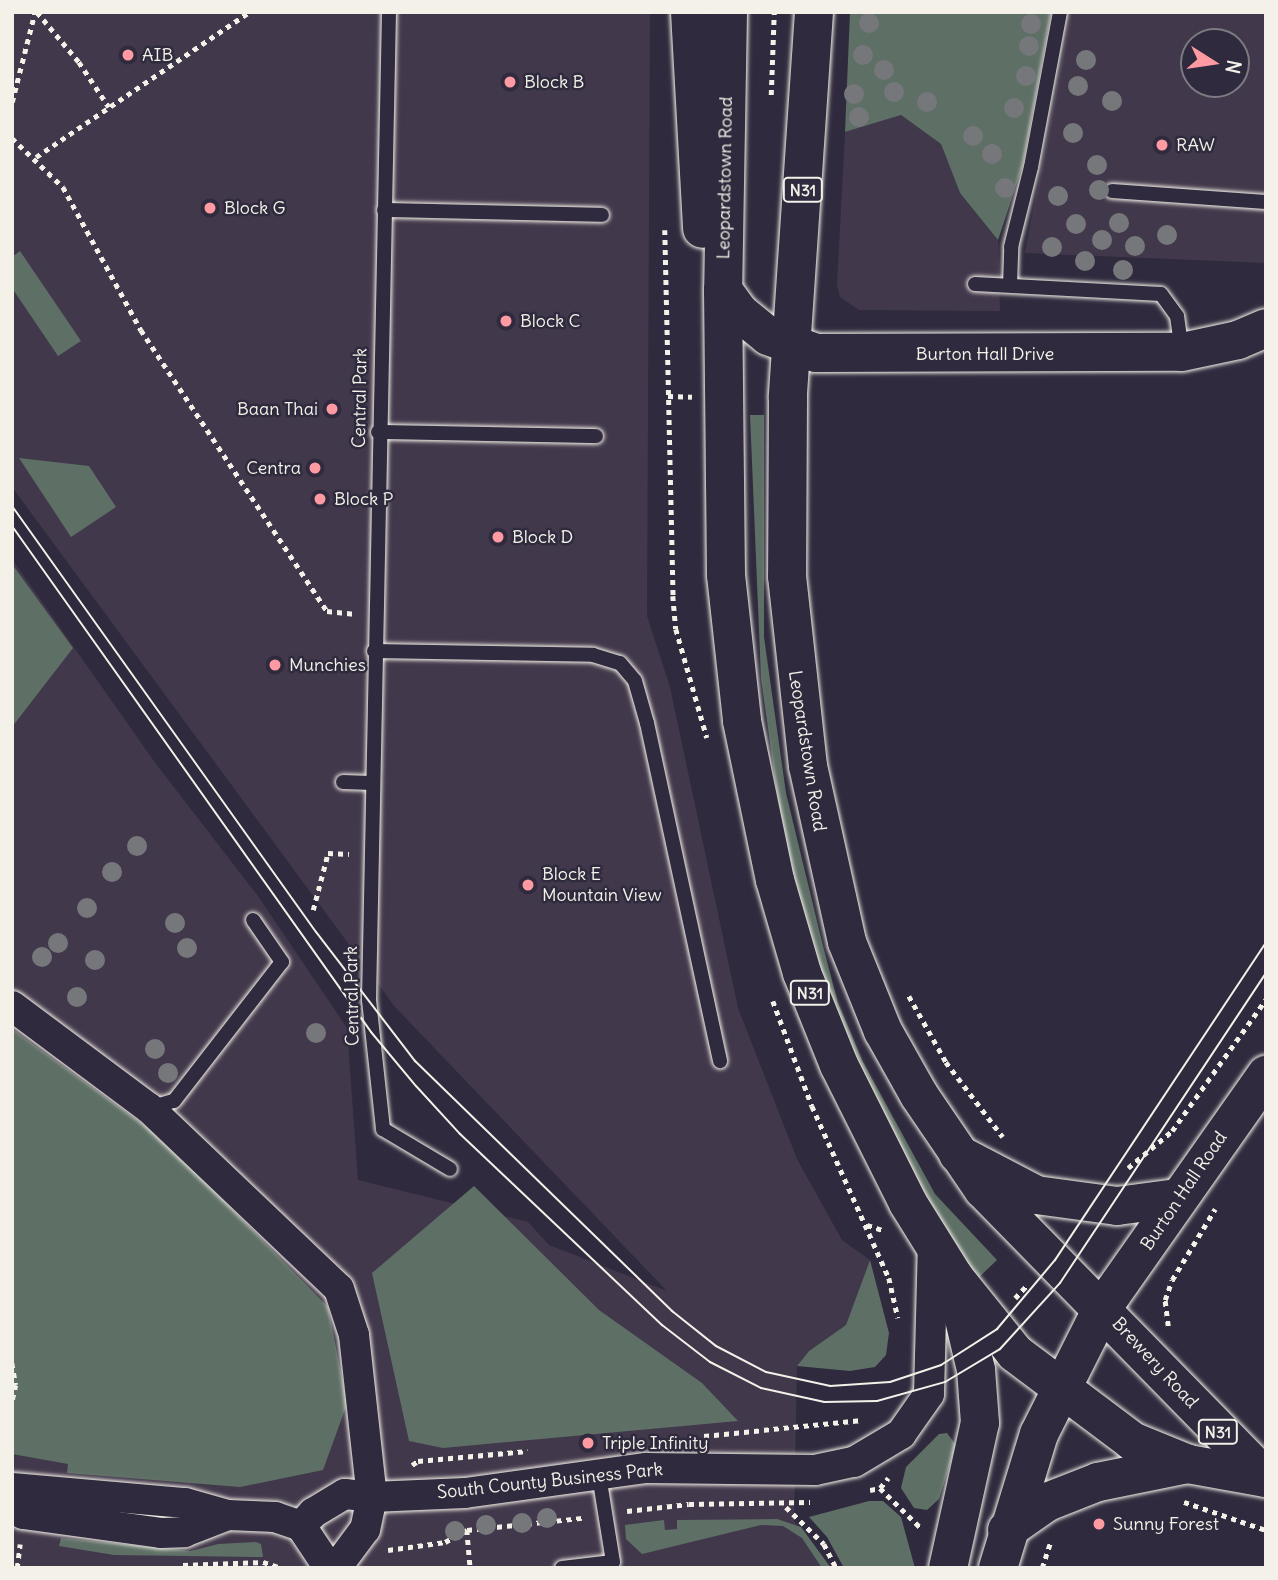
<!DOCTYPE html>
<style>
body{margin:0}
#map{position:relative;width:1278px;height:1580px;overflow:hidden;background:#2f2a3d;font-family:Delius,sans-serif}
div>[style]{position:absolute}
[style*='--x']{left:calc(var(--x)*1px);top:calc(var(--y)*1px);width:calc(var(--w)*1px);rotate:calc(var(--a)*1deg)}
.built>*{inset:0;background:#42384b}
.green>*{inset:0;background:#5e6f66}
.path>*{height:4.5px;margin-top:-2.25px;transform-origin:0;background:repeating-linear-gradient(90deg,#f4f1e8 0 5px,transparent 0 10px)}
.roads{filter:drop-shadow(0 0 2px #f4f1e8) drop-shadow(0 0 2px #f4f1e8)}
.lane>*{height:14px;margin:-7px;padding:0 7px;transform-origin:7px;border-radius:7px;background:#2f2a3d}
.street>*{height:30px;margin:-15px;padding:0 15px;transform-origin:15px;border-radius:15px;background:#2f2a3d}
.secondary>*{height:38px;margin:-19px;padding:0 19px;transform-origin:19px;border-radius:19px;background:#2f2a3d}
.highway>*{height:38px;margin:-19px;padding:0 19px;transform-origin:19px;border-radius:19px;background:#2f2a3d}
.tram>*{height:2px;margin:-1px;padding:0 1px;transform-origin:1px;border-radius:1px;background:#f4f1e8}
.trees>*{width:20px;height:20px;margin:-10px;border-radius:50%;background:#76777b}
.dots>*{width:19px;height:19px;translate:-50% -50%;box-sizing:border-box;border:4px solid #2f2a3d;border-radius:50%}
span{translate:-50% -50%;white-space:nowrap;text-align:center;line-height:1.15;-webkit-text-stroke:5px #2f2a3d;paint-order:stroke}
.shield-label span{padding:2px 5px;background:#2f2a3d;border:2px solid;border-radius:5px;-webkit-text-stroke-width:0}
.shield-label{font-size:16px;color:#f4f1e8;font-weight:700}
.poi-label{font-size:18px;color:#f4f1e8}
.left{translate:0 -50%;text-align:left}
.right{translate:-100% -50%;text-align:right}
.street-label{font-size:18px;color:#f4f1e8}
.frame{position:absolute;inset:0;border:14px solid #f4f1e8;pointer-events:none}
.north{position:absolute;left:1180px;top:28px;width:70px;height:70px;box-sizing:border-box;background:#2f2a3d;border:2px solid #7e7a81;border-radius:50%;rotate:102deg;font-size:19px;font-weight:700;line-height:28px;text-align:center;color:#f4f1e8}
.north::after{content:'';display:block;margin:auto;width:24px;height:32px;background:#ff9aa2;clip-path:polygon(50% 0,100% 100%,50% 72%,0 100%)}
</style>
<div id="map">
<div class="built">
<div style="clip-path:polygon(12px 12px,650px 12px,647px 616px,670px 687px,738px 1008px,797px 1159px,842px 1240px,870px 1260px,846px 1325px,809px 1351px,797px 1366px,794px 1521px,831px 1568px,12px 1568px,12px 559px,156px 764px,258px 896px,347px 1028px,358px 1180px,528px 1222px,549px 1245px,667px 1291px,395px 1007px,12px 487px)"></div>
<div style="clip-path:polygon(evenodd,1071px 12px,1266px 12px,1266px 263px,1025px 253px,1071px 12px,1194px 42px,1236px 42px,1236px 84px,1194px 84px,1194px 42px)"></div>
<div style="clip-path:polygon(901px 115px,941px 144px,960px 193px,998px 240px,1000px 311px,859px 310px,840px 297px,837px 285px,845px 132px)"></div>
</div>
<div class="green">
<div style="clip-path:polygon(850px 12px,1051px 12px,1023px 164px,998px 240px,960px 193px,941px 144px,901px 115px,845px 132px)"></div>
<div style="clip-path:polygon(20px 251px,81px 341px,58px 356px,12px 288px,12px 257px)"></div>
<div style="clip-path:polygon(750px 415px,764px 415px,764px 637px,786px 793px,823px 946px,838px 1003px,863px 1062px,935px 1194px,997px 1260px,975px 1281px,918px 1199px,841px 1038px,790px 886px,761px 678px)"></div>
<div style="clip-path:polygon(19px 458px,89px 466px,116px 507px,71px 537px)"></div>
<div style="clip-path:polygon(12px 564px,73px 648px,12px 727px)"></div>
<div style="clip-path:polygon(12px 1029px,164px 1140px,328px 1307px,347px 1404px,323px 1470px,240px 1487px,67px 1473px,68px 1464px,12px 1454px)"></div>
<div style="clip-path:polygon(474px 1186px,599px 1310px,702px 1383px,738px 1421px,443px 1448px,409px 1441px,372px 1273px)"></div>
<div style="clip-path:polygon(870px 1260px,889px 1333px,886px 1355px,875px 1367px,850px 1371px,797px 1366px,809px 1351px,846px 1325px)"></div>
<div style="clip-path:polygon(947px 1433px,956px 1445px,939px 1499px,927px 1510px,914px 1508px,901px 1488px,906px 1467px,939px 1434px)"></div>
<div style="clip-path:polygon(869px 1501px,883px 1501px,901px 1517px,915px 1568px,844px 1568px,827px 1537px,809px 1517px)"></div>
<div style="clip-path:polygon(777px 1519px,801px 1527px,831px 1568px,822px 1568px,802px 1538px,783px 1526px,761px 1525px,642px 1554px,626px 1539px,625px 1525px,664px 1520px,665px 1530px,677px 1529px,677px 1520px)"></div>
<div style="clip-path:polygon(61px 1538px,191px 1551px,218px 1544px,256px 1542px,261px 1544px,263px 1557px,114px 1555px,59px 1546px)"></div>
</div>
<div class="path">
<div style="--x:37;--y:12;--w:65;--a:50"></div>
<div style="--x:79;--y:62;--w:54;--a:56.3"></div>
<div style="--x:771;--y:95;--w:83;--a:-87.9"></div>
<div style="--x:12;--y:102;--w:93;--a:-75.7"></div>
<div style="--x:12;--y:138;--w:71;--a:43.9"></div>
<div style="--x:63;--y:187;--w:163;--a:61.4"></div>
<div style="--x:141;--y:330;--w:337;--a:56.5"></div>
<div style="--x:327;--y:611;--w:29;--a:6"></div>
<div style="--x:36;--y:157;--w:258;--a:-34.2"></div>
<div style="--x:665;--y:230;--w:366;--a:88.7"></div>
<div style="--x:673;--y:596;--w:33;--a:85"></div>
<div style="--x:676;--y:629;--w:113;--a:74.1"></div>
<div style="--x:668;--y:396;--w:24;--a:2"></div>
<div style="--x:313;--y:910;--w:59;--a:-75.3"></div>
<div style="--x:328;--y:853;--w:21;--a:3"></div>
<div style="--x:909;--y:996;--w:76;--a:60.7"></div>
<div style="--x:946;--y:1062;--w:94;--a:52.8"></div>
<div style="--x:773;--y:1001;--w:112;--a:69.6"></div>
<div style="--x:812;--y:1106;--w:188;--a:65.9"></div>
<div style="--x:889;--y:1278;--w:41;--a:77.3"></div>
<div style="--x:1128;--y:1168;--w:57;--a:-40.1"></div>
<div style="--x:1172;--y:1131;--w:162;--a:-54.5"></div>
<div style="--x:867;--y:1225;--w:19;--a:18"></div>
<div style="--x:1015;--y:1298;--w:19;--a:-47"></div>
<div style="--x:1168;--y:1326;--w:26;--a:-97"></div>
<div style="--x:1165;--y:1300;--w:21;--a:-71"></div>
<div style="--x:1172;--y:1280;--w:83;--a:-58.8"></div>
<div style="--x:12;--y:1363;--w:22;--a:80"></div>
<div style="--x:16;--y:1385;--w:17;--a:103"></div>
<div style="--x:704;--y:1436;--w:159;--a:-5.8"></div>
<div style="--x:412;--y:1465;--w:7;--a:-34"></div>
<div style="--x:418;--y:1461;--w:110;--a:-5.2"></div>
<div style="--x:880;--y:1488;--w:59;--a:44.3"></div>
<div style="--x:870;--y:1490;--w:10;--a:-11"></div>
<div style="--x:880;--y:1488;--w:13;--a:-51"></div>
<div style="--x:1184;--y:1502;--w:87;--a:18.9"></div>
<div style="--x:786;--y:1507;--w:53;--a:44.2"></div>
<div style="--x:824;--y:1544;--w:27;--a:63"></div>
<div style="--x:627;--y:1511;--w:62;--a:-6.4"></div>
<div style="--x:689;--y:1504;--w:121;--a:-0.9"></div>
<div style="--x:467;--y:1530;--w:35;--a:85"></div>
<div style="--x:388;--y:1550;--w:58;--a:-8"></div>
<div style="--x:445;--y:1542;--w:25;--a:-29"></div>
<div style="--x:467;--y:1530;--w:116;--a:-6"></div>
<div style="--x:183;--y:1565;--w:80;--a:-2.1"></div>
<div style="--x:263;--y:1562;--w:19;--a:18"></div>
<div style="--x:17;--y:1568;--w:24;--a:-83"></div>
<div style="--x:1042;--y:1568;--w:26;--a:-72"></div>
</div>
<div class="roads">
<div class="lane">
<div style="--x:389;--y:12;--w:988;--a:91.16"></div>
<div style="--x:369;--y:1000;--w:130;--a:83.8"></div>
<div style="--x:383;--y:1129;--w:78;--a:30.8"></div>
<div style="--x:1112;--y:191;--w:154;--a:4.1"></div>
<div style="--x:384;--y:210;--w:218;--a:1.3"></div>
<div style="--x:975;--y:284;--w:186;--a:3.1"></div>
<div style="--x:1161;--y:294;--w:27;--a:54"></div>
<div style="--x:1177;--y:316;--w:36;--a:82"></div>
<div style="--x:1010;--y:285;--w:38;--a:-88"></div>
<div style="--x:1011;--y:247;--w:82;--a:-76"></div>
<div style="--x:1031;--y:167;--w:158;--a:-79.4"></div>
<div style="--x:378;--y:432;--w:218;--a:1.1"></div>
<div style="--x:374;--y:651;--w:219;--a:1"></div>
<div style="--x:593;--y:655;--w:28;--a:17"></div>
<div style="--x:620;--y:663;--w:23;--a:50"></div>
<div style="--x:635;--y:681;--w:44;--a:74.1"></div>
<div style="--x:647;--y:723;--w:346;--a:77.8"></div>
<div style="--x:343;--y:782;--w:28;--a:2"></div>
<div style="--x:149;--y:1108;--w:26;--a:-16"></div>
<div style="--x:174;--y:1101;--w:176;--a:-52.2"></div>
<div style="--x:282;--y:962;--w:51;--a:-124.6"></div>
<div style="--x:562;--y:1568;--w:51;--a:-6.7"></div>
<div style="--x:613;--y:1562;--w:87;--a:-99.2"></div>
</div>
<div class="street">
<div style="--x:12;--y:1006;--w:171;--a:36.7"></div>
<div style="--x:149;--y:1108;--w:262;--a:43.6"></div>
<div style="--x:339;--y:1289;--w:48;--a:71.9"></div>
<div style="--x:354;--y:1335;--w:163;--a:83.7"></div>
<div style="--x:372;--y:1497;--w:33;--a:102"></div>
<div style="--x:365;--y:1529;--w:49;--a:126.6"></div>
<div style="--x:12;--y:1488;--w:174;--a:5"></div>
<div style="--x:185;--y:1503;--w:45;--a:15.6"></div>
<div style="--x:228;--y:1515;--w:47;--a:2.4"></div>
<div style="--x:275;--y:1517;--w:28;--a:19"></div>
<div style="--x:301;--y:1526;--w:50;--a:56.3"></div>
<div style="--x:12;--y:1507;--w:13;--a:32"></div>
<div style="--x:23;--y:1514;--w:139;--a:7.8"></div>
<div style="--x:161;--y:1533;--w:23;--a:-2"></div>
<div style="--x:184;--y:1532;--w:47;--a:-21.1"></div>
<div style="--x:301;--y:1526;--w:18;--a:-47"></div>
<div style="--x:313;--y:1513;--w:37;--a:-31"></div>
<div style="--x:345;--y:1494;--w:27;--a:6"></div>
<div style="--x:372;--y:1497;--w:93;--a:-2.5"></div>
<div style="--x:465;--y:1493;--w:183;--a:-7.9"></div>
<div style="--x:646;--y:1468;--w:169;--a:0.7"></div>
<div style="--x:815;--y:1470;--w:40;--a:-12"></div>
<div style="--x:854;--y:1462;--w:55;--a:-30.8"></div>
<div style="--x:901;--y:1434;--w:49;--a:-55"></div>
<div style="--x:929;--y:1394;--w:148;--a:-88.5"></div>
</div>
<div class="secondary">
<div style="--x:723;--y:290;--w:29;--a:54"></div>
<div style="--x:740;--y:313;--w:36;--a:39"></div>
<div style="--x:768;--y:336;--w:51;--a:19.5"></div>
<div style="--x:816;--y:353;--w:366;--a:-0.2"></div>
<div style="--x:1182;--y:352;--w:57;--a:-12.1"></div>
<div style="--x:1238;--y:340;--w:30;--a:-23"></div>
<div style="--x:958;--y:1154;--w:88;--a:27.7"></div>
<div style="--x:1036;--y:1195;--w:82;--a:7.7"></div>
<div style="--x:1117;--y:1206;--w:62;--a:-7.5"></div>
<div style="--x:1007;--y:1530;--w:49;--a:-35"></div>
<div style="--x:1047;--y:1502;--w:55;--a:-21.4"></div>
<div style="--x:1098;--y:1482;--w:92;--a:-11.3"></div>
<div style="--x:948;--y:1568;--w:148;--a:-77.6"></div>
<div style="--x:980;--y:1423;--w:53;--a:-94.3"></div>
<div style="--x:976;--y:1370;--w:96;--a:-103.3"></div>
<div style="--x:998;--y:1568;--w:140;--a:-73"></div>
<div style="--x:1039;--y:1434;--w:142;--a:-63.3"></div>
<div style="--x:1103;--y:1307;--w:284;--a:-54.9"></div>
</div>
<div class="highway">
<div style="--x:690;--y:12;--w:217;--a:86.8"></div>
<div style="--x:728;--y:12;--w:278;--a:91"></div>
<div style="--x:723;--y:290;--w:285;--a:89.4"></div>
<div style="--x:726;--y:575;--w:147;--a:83.7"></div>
<div style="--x:742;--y:721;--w:162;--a:78.3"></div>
<div style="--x:775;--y:880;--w:97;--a:73.8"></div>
<div style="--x:802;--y:973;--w:99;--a:68.1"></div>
<div style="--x:839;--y:1065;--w:154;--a:63.4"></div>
<div style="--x:908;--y:1203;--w:87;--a:58.1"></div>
<div style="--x:954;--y:1277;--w:97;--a:51.2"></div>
<div style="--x:1015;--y:1353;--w:146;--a:36.9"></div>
<div style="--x:1132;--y:1441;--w:61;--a:22.3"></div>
<div style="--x:1188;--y:1464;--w:79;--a:10.2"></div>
<div style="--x:814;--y:12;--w:387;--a:93.9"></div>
<div style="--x:788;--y:398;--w:178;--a:90.3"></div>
<div style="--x:787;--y:576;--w:191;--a:83.7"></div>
<div style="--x:808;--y:766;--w:180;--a:77.5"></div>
<div style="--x:847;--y:942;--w:96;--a:68"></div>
<div style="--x:883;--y:1031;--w:73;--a:60.6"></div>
<div style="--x:919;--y:1095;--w:114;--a:55.8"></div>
<div style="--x:983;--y:1189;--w:404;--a:45.6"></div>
</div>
</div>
<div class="tram">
<div style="--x:12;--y:506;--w:523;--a:54.49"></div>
<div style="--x:316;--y:932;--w:163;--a:52.5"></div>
<div style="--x:415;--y:1061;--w:359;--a:44.2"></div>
<div style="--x:672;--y:1311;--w:56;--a:38.5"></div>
<div style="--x:716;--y:1346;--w:56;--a:27.5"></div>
<div style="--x:766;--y:1372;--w:66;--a:12.3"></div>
<div style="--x:830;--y:1386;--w:60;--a:-3.8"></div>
<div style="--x:890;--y:1382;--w:54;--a:-18.4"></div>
<div style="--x:941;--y:1365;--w:67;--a:-32.7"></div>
<div style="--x:997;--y:1329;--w:90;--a:-50"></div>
<div style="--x:1055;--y:1260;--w:382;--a:-56.4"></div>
<div style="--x:12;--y:526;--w:620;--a:54.64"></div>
<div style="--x:371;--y:1032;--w:70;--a:50.2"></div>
<div style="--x:416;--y:1086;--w:65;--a:47.5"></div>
<div style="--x:460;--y:1134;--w:278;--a:43.4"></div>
<div style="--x:662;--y:1325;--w:61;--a:37.6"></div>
<div style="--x:710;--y:1362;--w:57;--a:27"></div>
<div style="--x:761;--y:1388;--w:65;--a:12.5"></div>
<div style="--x:824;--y:1402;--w:53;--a:-1.1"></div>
<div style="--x:877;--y:1401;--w:71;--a:-15.6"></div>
<div style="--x:945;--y:1382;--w:64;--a:-31"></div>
<div style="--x:1000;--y:1349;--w:89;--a:-47.7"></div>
<div style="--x:1060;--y:1283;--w:372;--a:-56.4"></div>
</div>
<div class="trees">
<div style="left:869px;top:23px"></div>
<div style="left:1031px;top:24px"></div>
<div style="left:1029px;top:46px"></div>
<div style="left:863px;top:55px"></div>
<div style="left:1086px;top:60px"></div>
<div style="left:884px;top:70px"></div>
<div style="left:1026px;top:76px"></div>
<div style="left:1078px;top:86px"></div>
<div style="left:894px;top:92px"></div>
<div style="left:854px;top:94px"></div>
<div style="left:1112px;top:101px"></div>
<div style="left:927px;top:102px"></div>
<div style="left:1014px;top:108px"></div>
<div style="left:859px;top:117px"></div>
<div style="left:1073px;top:133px"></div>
<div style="left:973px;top:136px"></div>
<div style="left:992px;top:154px"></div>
<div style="left:1097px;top:165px"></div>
<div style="left:1005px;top:188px"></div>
<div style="left:1099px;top:190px"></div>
<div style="left:1058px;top:196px"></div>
<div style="left:1119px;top:223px"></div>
<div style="left:1076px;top:224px"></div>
<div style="left:1167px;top:235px"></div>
<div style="left:1102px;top:240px"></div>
<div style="left:1135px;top:246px"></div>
<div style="left:1052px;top:247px"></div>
<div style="left:1085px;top:261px"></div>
<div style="left:1123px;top:270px"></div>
<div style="left:137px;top:846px"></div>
<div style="left:112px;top:872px"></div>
<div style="left:87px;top:908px"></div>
<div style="left:175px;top:923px"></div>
<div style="left:58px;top:943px"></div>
<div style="left:187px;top:948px"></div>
<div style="left:42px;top:957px"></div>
<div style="left:95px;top:960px"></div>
<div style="left:77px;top:997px"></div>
<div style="left:316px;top:1033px"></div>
<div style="left:155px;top:1049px"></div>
<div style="left:168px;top:1073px"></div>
<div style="left:547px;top:1518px"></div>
<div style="left:522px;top:1523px"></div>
<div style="left:486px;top:1525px"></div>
<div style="left:455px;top:1531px"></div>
</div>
<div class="dots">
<div style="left:128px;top:55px;background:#ff9aa2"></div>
<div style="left:510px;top:82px;background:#ff9aa2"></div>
<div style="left:1162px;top:145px;background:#ff9aa2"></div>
<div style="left:210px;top:208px;background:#ff9aa2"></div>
<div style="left:506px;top:321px;background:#ff9aa2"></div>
<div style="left:332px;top:409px;background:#ff9aa2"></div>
<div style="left:315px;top:468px;background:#ff9aa2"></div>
<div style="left:320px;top:499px;background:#ff9aa2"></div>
<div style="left:498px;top:537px;background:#ff9aa2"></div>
<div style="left:275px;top:665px;background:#ff9aa2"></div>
<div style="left:528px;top:885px;background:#ff9aa2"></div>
<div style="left:588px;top:1443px;background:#ff9aa2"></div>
<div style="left:1099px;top:1524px;background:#ff9aa2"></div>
</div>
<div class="shield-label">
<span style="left:803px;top:190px">N31</span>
<span style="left:810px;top:993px">N31</span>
<span style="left:1218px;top:1432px">N31</span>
</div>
<div class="poi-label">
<span class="left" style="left:142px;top:55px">AIB</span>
<span class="left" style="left:524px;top:82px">Block B</span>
<span class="left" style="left:1176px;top:145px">RAW</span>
<span class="left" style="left:224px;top:208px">Block G</span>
<span class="left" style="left:520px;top:321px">Block C</span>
<span class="right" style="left:318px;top:409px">Baan Thai</span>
<span class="right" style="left:301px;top:468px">Centra</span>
<span class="left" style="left:334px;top:499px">Block P</span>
<span class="left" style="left:512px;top:537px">Block D</span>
<span class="left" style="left:289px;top:665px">Munchies</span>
<span class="left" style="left:542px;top:885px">Block E<br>Mountain View</span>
<span class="left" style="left:602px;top:1443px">Triple Infinity</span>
<span class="left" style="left:1113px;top:1524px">Sunny Forest</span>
</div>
<div class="street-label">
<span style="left:725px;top:178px;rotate:-89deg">Leopardstown Road</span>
<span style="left:985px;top:354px">Burton Hall Drive</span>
<span style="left:360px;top:398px;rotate:-89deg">Central Park</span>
<span style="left:807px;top:751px;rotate:81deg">Leopardstown Road</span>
<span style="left:352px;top:996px;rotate:-91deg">Central Park</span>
<span style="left:1184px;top:1191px;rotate:-56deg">Burton Hall Road</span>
<span style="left:1155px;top:1363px;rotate:47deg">Brewery Road</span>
<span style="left:550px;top:1481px;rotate:-6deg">South County Business Park</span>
</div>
<div class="frame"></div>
<div class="north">N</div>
</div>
